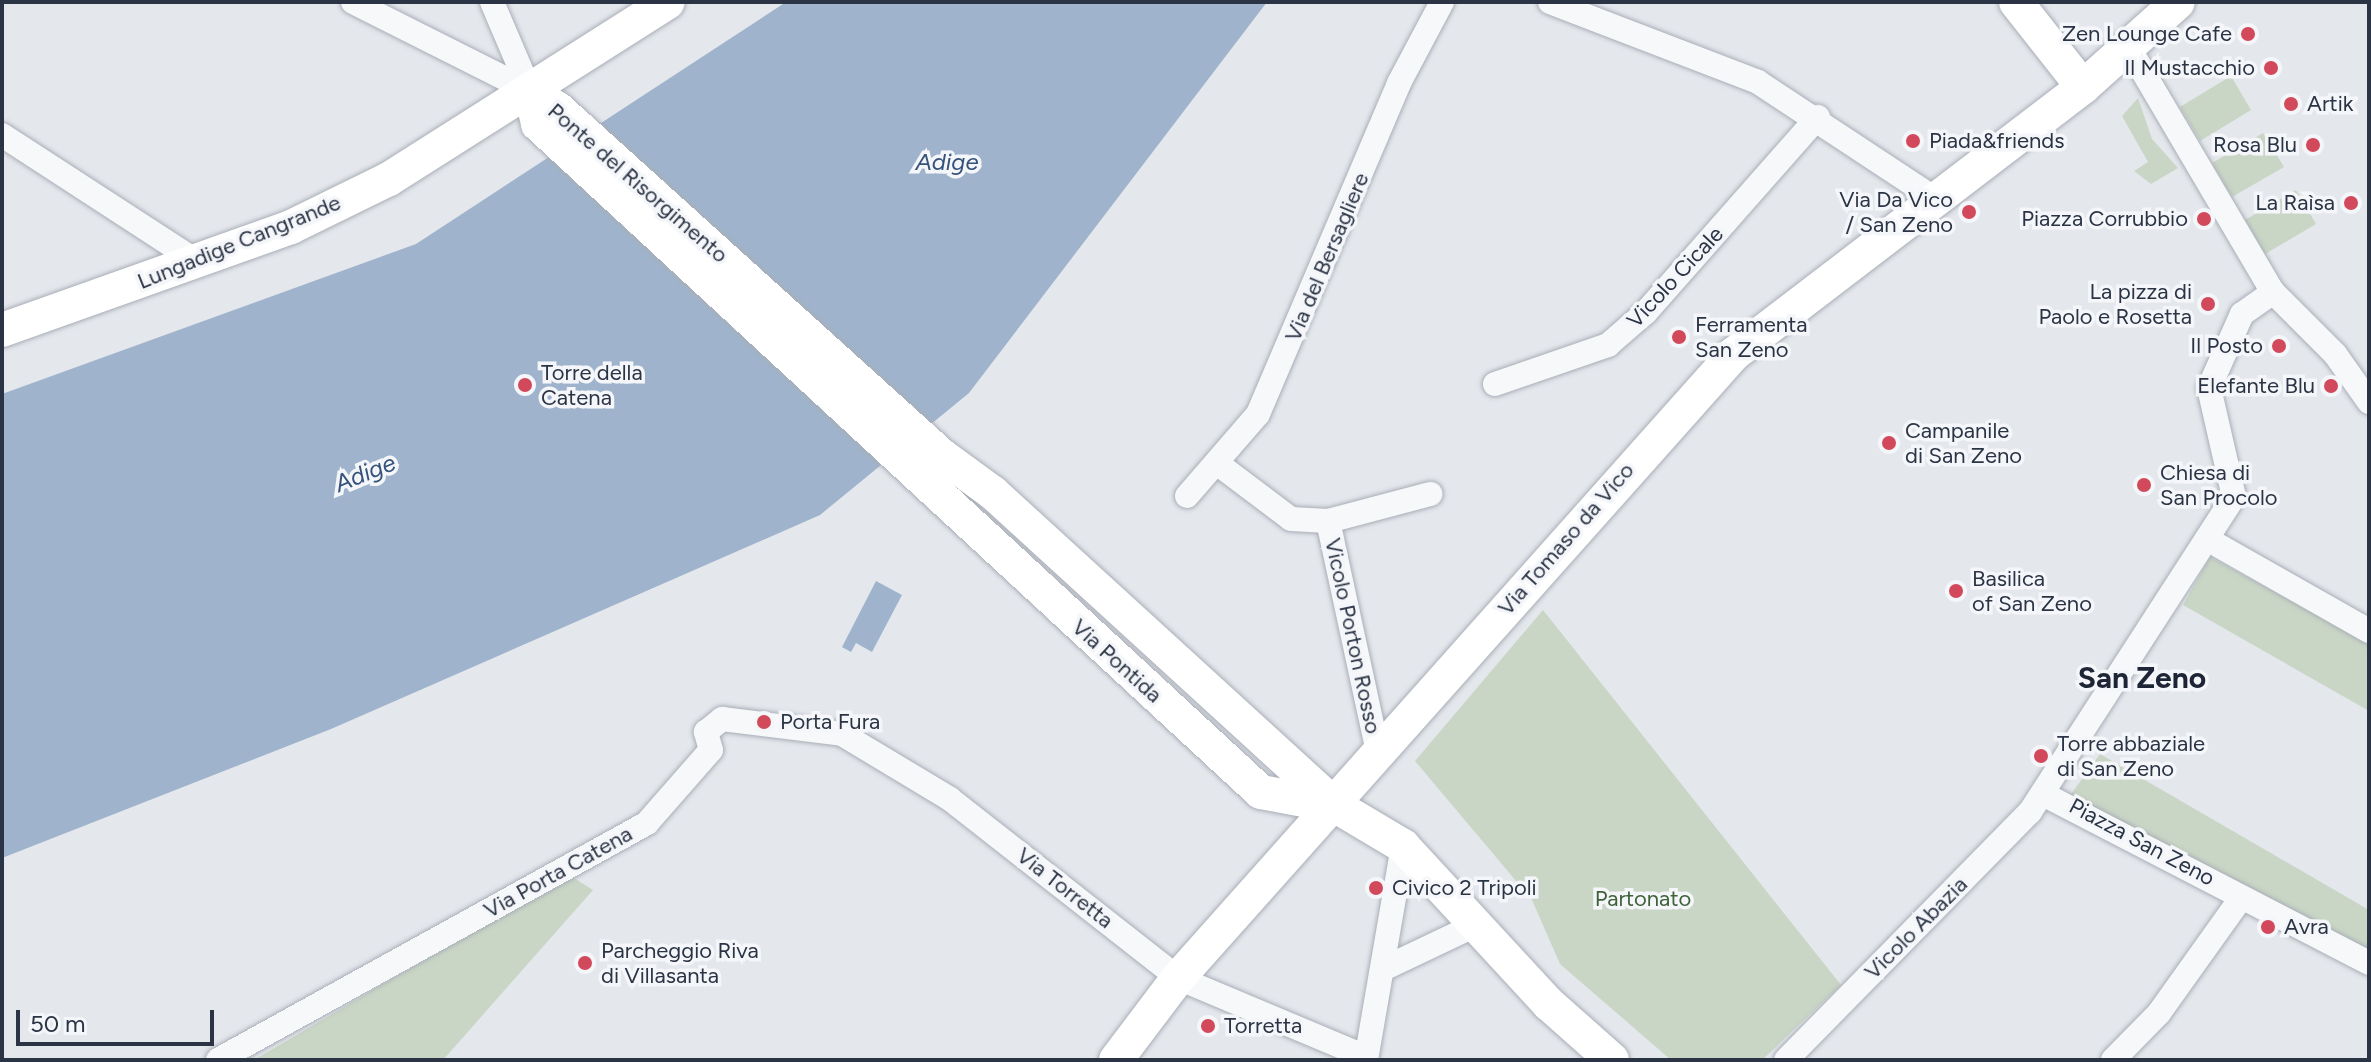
<!DOCTYPE html>
<meta charset="utf-8">
<style>
body{margin:0}
#map{position:relative;width:2371px;height:1062px;overflow:hidden;background:#e4e7ec;font-family:Figtree,sans-serif}
div>[style]{position:absolute}
[style*='--x']{left:calc(var(--x)*1px);top:calc(var(--y)*1px);width:calc(var(--w)*1px);rotate:calc(var(--a)*1deg)}
.green>*{inset:0;background:#c9d6c5}
.water>*{inset:0;background:#9fb4cc}
.roads{filter:drop-shadow(0 0 2px #a9aeb7) drop-shadow(0 0 2px #a9aeb7)}
.street>*{height:24px;margin:-12px;padding:0 12px;transform-origin:12px;border-radius:12px;background:#f7f8fa}
.secondary>*{height:34px;margin:-17px;padding:0 17px;transform-origin:17px;border-radius:17px;background:#fff}
.dots>*{width:22px;height:22px;translate:-50% -50%;box-sizing:border-box;border:4px solid #f4f6f9;border-radius:50%}
span{translate:-50% -50%;white-space:nowrap;text-align:center;line-height:1.15;-webkit-text-stroke:7px #f4f6f9;paint-order:stroke}
.poi-label{font-size:22px;color:#2b3445}
.right{translate:-100% -50%;text-align:right}
.left{translate:0 -50%;text-align:left}
.street-label{font-size:22px;color:#2b3445}
.park-label{font-size:22px;color:#3f6138}
.water-label{font-size:24px;color:#34527a;font-style:italic}
.district-label{font-size:30px;color:#1d2536;font-weight:700}
.frame{position:absolute;inset:0;border:4px solid #2b3445;pointer-events:none}
.scale{position:absolute;left:16px;top:1010px;width:198px;height:36px;box-sizing:border-box;border:4px solid #2b3445;border-top:0;padding-left:10px;font-size:24px;line-height:28px;white-space:nowrap;color:#2b3445;-webkit-text-stroke:6px #f4f6f9;paint-order:stroke}
</style>
<div id="map">
<div class="green">
<div style="clip-path:polygon(2231px 76px,2251px 110px,2200px 141px,2180px 107px)"></div>
<div style="clip-path:polygon(2138px 98px,2152px 139px,2178px 168px,2151px 184px,2134px 171px,2148px 162px,2122px 116px)"></div>
<div style="clip-path:polygon(2263px 133px,2284px 167px,2232px 197px,2212px 163px)"></div>
<div style="clip-path:polygon(2296px 190px,2316px 224px,2265px 254px,2245px 220px)"></div>
<div style="clip-path:polygon(2210px 557px,2369px 643px,2369px 711px,2183px 605px)"></div>
<div style="clip-path:polygon(1543px 610px,1841px 985px,1762px 1060px,1671px 1060px,1560px 964px,1532px 900px,1415px 761px)"></div>
<div style="clip-path:polygon(2100px 754px,2369px 910px,2369px 960px,2069px 797px)"></div>
<div style="clip-path:polygon(569px 875px,593px 890px,443px 1060px,254px 1060px)"></div>
</div>
<div class="water">
<div style="clip-path:polygon(786px 2px,1267px 2px,969px 393px,820px 515px,331px 729px,2px 858px,2px 394px,416px 244px)"></div>
<div style="clip-path:polygon(876px 581px,902px 595px,872px 652px,856px 643px,851px 652px,842px 647px)"></div>
</div>
<div class="roads">
<div class="street">
<div style="--x:353;--y:2;--w:198;--a:26.7"></div>
<div style="--x:492;--y:2;--w:97;--a:66.9"></div>
<div style="--x:1550;--y:2;--w:223;--a:21"></div>
<div style="--x:1758;--y:82;--w:214;--a:33.4"></div>
<div style="--x:2129;--y:48;--w:283;--a:59.5"></div>
<div style="--x:2273;--y:292;--w:88;--a:45"></div>
<div style="--x:2335;--y:354;--w:59;--a:54.7"></div>
<div style="--x:2;--y:135;--w:231;--a:33"></div>
<div style="--x:1495;--y:384;--w:120;--a:-19"></div>
<div style="--x:1608;--y:345;--w:50;--a:-41"></div>
<div style="--x:1646;--y:312;--w:260;--a:-48.6"></div>
<div style="--x:1218;--y:464;--w:91;--a:37"></div>
<div style="--x:1291;--y:519;--w:37;--a:3"></div>
<div style="--x:1328;--y:521;--w:236;--a:77.8"></div>
<div style="--x:1187;--y:496;--w:108;--a:-49.1"></div>
<div style="--x:1258;--y:414;--w:360;--a:-66.9"></div>
<div style="--x:1399;--y:83;--w:92;--a:-62"></div>
<div style="--x:1328;--y:521;--w:106;--a:-14.8"></div>
<div style="--x:2207;--y:539;--w:186;--a:29.6"></div>
<div style="--x:2043;--y:794;--w:367;--a:27.4"></div>
<div style="--x:1383;--y:969;--w:107;--a:-25.4"></div>
<div style="--x:218;--y:1060;--w:490;--a:-28.9"></div>
<div style="--x:647;--y:823;--w:97;--a:-48.8"></div>
<div style="--x:711;--y:750;--w:19;--a:-106"></div>
<div style="--x:706;--y:732;--w:21;--a:-39"></div>
<div style="--x:722;--y:719;--w:121;--a:7.1"></div>
<div style="--x:842;--y:734;--w:126;--a:31"></div>
<div style="--x:950;--y:799;--w:290;--a:38.1"></div>
<div style="--x:1178;--y:978;--w:204;--a:22.8"></div>
<div style="--x:1366;--y:1060;--w:217;--a:-80.2"></div>
<div style="--x:1786;--y:1060;--w:348;--a:-45.5"></div>
<div style="--x:2030;--y:812;--w:375;--a:-57.1"></div>
<div style="--x:2234;--y:497;--w:112;--a:-102.9"></div>
<div style="--x:2209;--y:388;--w:81;--a:-66"></div>
<div style="--x:2242;--y:314;--w:38;--a:-35"></div>
<div style="--x:2113;--y:1060;--w:66;--a:-45.6"></div>
<div style="--x:2159;--y:1013;--w:133;--a:-54.5"></div>
</div>
<div class="secondary">
<div style="--x:2016;--y:2;--w:108;--a:51.8"></div>
<div style="--x:530;--y:91;--w:33;--a:33"></div>
<div style="--x:558;--y:109;--w:516;--a:42.09"></div>
<div style="--x:941;--y:455;--w:64;--a:36.2"></div>
<div style="--x:993;--y:493;--w:464;--a:42.4"></div>
<div style="--x:1336;--y:806;--w:78;--a:30.8"></div>
<div style="--x:1403;--y:846;--w:215;--a:47.3"></div>
<div style="--x:1549;--y:1004;--w:84;--a:41.6"></div>
<div style="--x:530;--y:91;--w:34;--a:76"></div>
<div style="--x:538;--y:124;--w:984;--a:42.74"></div>
<div style="--x:1261;--y:792;--w:76;--a:10.6"></div>
<div style="--x:2;--y:330;--w:307;--a:-19.6"></div>
<div style="--x:291;--y:227;--w:109;--a:-26.1"></div>
<div style="--x:389;--y:179;--w:330;--a:-32.4"></div>
<div style="--x:1116;--y:1060;--w:103;--a:-52.9"></div>
<div style="--x:1178;--y:978;--w:836;--a:-48.3"></div>
<div style="--x:1734;--y:354;--w:439;--a:-37.4"></div>
<div style="--x:2083;--y:87;--w:127;--a:-41.8"></div>
</div>
</div>
<div class="dots">
<div style="left:2248px;top:34px;background:#d1495b"></div>
<div style="left:2271px;top:68px;background:#d1495b"></div>
<div style="left:2291px;top:104px;background:#d1495b"></div>
<div style="left:1913px;top:141px;background:#d1495b"></div>
<div style="left:2313px;top:145px;background:#d1495b"></div>
<div style="left:2351px;top:203px;background:#d1495b"></div>
<div style="left:1969px;top:212px;background:#d1495b"></div>
<div style="left:2204px;top:219px;background:#d1495b"></div>
<div style="left:2208px;top:304px;background:#d1495b"></div>
<div style="left:1679px;top:337px;background:#d1495b"></div>
<div style="left:2279px;top:346px;background:#d1495b"></div>
<div style="left:525px;top:385px;background:#d1495b"></div>
<div style="left:2331px;top:386px;background:#d1495b"></div>
<div style="left:1889px;top:443px;background:#d1495b"></div>
<div style="left:2144px;top:485px;background:#d1495b"></div>
<div style="left:1956px;top:591px;background:#d1495b"></div>
<div style="left:764px;top:722px;background:#d1495b"></div>
<div style="left:2041px;top:756px;background:#d1495b"></div>
<div style="left:1376px;top:888px;background:#d1495b"></div>
<div style="left:2268px;top:927px;background:#d1495b"></div>
<div style="left:585px;top:963px;background:#d1495b"></div>
<div style="left:1208px;top:1026px;background:#d1495b"></div>
</div>
<div class="poi-label">
<span class="right" style="left:2232px;top:34px">Zen Lounge Cafe</span>
<span class="right" style="left:2255px;top:68px">Il Mustacchio</span>
<span class="left" style="left:2307px;top:104px">Artik</span>
<span class="left" style="left:1929px;top:141px">Piada&amp;friends</span>
<span class="right" style="left:2297px;top:145px">Rosa Blu</span>
<span class="right" style="left:1953px;top:212px">Via Da Vico<br>/ San Zeno</span>
<span class="right" style="left:2335px;top:203px">La Raìsa</span>
<span class="right" style="left:2188px;top:219px">Piazza Corrubbio</span>
<span class="right" style="left:2192px;top:304px">La pizza di<br>Paolo e Rosetta</span>
<span class="left" style="left:1695px;top:337px">Ferramenta<br>San Zeno</span>
<span class="right" style="left:2263px;top:346px">Il Posto</span>
<span class="left" style="left:541px;top:385px">Torre della<br>Catena</span>
<span class="right" style="left:2315px;top:386px">Elefante Blu</span>
<span class="left" style="left:1905px;top:443px">Campanile<br>di San Zeno</span>
<span class="left" style="left:2160px;top:485px">Chiesa di<br>San Procolo</span>
<span class="left" style="left:1972px;top:591px">Basilica<br>of San Zeno</span>
<span class="left" style="left:780px;top:722px">Porta Fura</span>
<span class="left" style="left:2057px;top:756px">Torre abbaziale<br>di San Zeno</span>
<span class="left" style="left:1392px;top:888px">Civico 2 Tripoli</span>
<span class="left" style="left:2284px;top:927px">Avra</span>
<span class="left" style="left:601px;top:963px">Parcheggio Riva<br>di Villasanta</span>
<span class="left" style="left:1224px;top:1026px">Torretta</span>
</div>
<div class="street-label">
<span style="left:638px;top:183px;rotate:41deg">Ponte del Risorgimento</span>
<span style="left:239px;top:242px;rotate:-22deg">Lungadige Cangrande</span>
<span style="left:1327px;top:257px;rotate:-67deg">Via del Bersagliere</span>
<span style="left:1675px;top:277px;rotate:-47deg">Vicolo Cicale</span>
<span style="left:1566px;top:539px;rotate:-49deg">Via Tomaso da Vico</span>
<span style="left:1353px;top:636px;rotate:78deg">Vicolo Porton Rosso</span>
<span style="left:1117px;top:661px;rotate:42deg">Via Pontida</span>
<span style="left:2142px;top:842px;rotate:28deg">Piazza San Zeno</span>
<span style="left:558px;top:872px;rotate:-29deg">Via Porta Catena</span>
<span style="left:1065px;top:888px;rotate:38deg">Via Torretta</span>
<span style="left:1916px;top:928px;rotate:-45deg">Vicolo Abazia</span>
</div>
<div class="park-label">
<span style="left:1643px;top:899px">Partonato</span>
</div>
<div class="water-label">
<span style="left:947px;top:162px">Adige</span>
<span style="left:365px;top:473px;rotate:-22deg">Adige</span>
</div>
<div class="district-label">
<span style="left:2142px;top:678px">San Zeno</span>
</div>
<div class="frame"></div>
<div class="scale">50 m</div>
</div>
